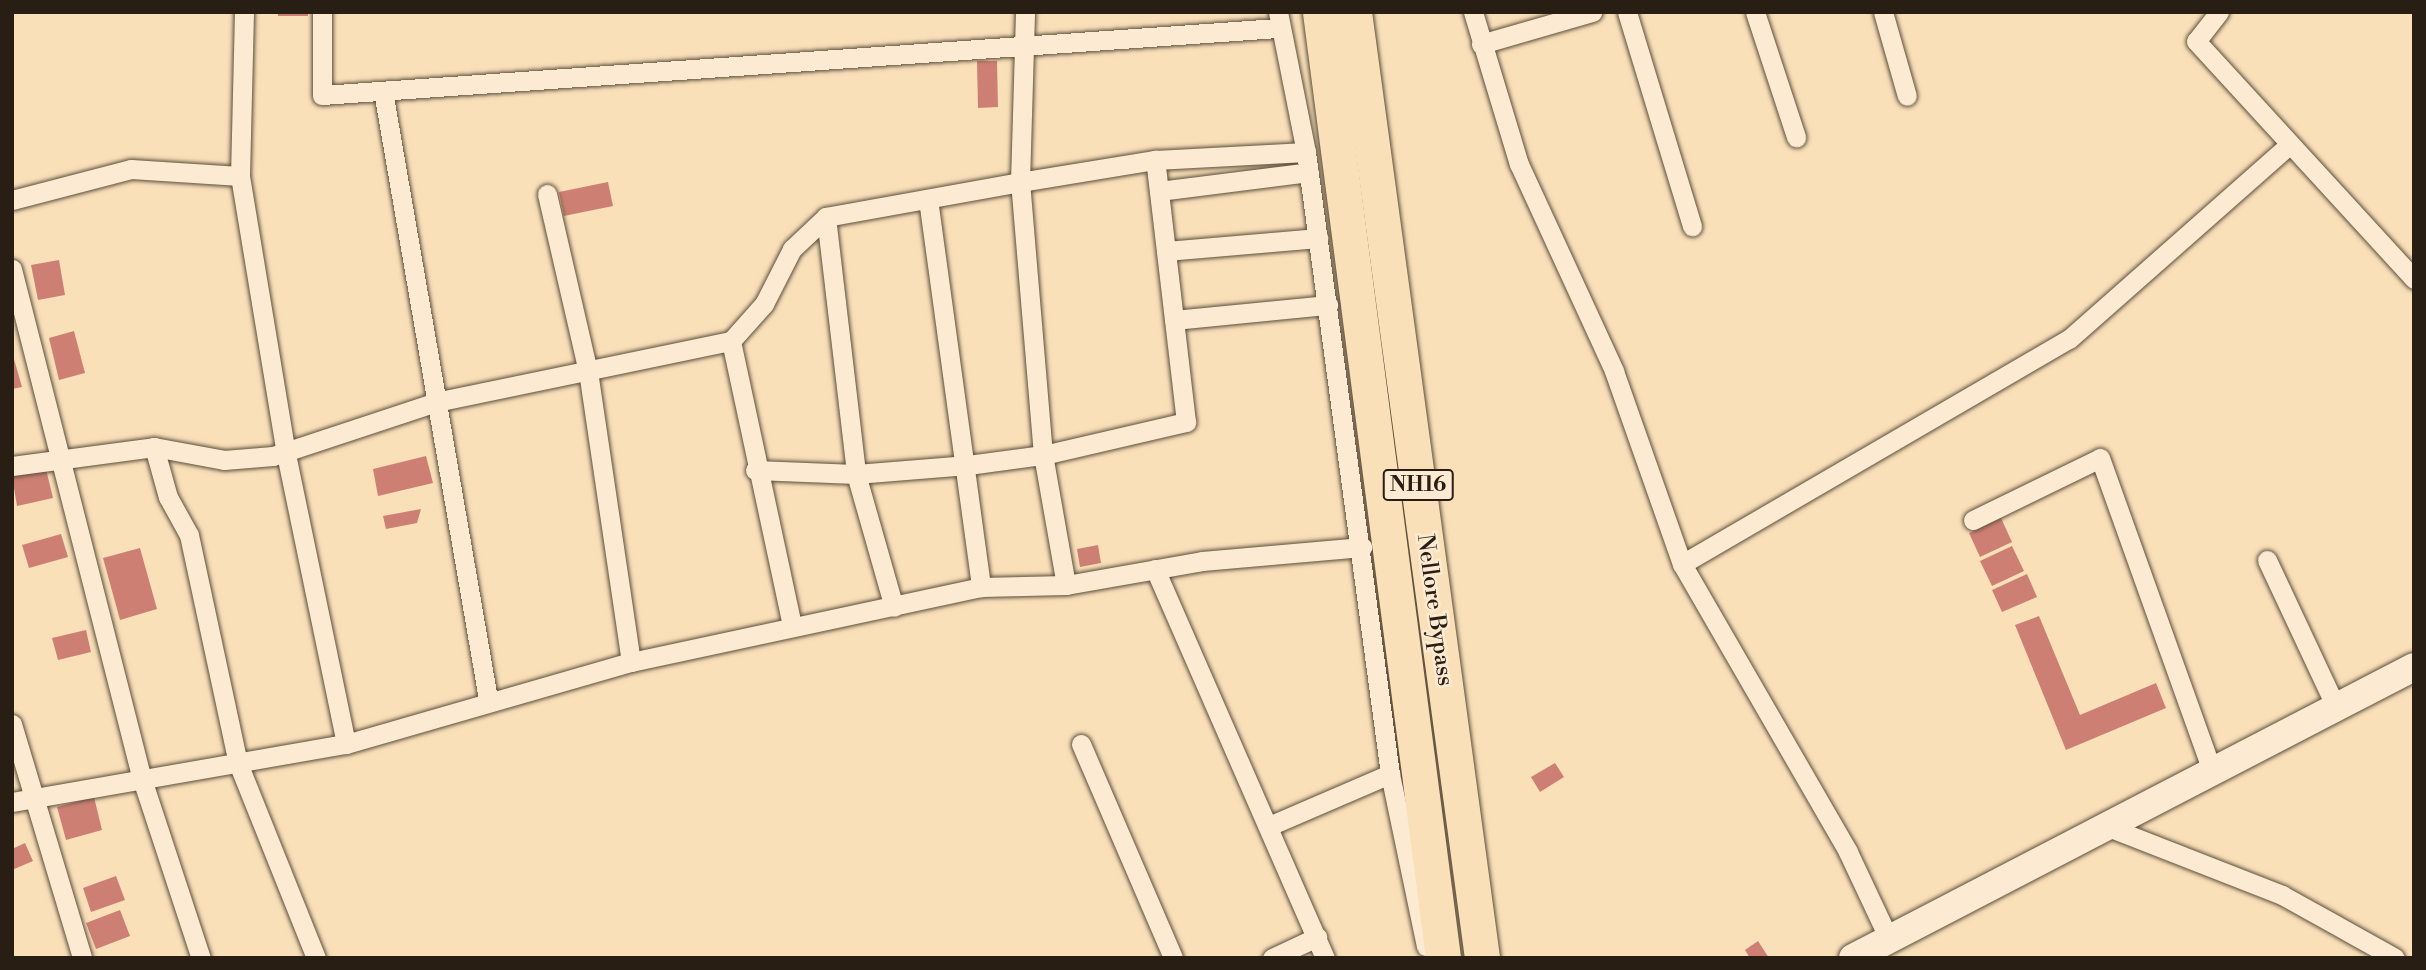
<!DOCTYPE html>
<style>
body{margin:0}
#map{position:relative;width:2426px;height:970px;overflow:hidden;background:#fae0b9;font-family:"Libre Bodoni",serif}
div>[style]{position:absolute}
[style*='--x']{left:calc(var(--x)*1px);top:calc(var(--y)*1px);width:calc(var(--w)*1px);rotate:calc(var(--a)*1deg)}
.building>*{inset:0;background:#ce7f74}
.roads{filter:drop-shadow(0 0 2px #5c4e3c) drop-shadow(0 0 2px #5c4e3c)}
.street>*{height:19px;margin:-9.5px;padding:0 9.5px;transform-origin:9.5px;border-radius:9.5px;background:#fcebd2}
.secondary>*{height:28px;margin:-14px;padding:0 14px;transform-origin:14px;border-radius:14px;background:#fcebd2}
.highway>*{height:35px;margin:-17.5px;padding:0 17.5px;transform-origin:17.5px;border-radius:17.5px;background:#fae0b9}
span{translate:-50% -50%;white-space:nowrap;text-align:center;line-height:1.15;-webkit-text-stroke:5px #fcebd2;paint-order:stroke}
.shield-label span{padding:2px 5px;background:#fcebd2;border:2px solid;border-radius:5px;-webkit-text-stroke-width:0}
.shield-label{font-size:21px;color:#281e13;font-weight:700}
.street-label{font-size:23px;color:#281e13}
.frame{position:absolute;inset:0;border:14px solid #281e13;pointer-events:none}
</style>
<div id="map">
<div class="building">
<div style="clip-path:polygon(278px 12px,308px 12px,308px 16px,278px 16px)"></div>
<div style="clip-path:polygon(977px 61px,997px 61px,998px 107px,978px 108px)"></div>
<div style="clip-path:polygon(608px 182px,613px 206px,564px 216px,559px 192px)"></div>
<div style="clip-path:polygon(59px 260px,65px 295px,38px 300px,31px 265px)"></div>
<div style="clip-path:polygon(74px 331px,85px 373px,59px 380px,49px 338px)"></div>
<div style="clip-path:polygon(12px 352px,22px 387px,12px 389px)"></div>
<div style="clip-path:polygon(426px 456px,433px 483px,378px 496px,373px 469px)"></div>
<div style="clip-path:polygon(46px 469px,53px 498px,17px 506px,12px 476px)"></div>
<div style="clip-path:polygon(421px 509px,417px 523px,386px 529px,383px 516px)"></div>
<div style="clip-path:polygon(2001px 518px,2012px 542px,1980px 557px,1969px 533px)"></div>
<div style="clip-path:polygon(61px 534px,68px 557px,29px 568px,22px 545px)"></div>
<div style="clip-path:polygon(1098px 545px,1101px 563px,1080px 567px,1077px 549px)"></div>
<div style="clip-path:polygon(2012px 546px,2024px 571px,1992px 586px,1980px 561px)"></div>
<div style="clip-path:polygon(140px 548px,157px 609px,120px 620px,103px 558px)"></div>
<div style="clip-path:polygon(2027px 574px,2037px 597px,2002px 612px,1992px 590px)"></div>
<div style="clip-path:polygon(2039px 616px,2080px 715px,2156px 683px,2166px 708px,2066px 750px,2015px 625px)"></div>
<div style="clip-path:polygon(86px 630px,91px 652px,58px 660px,52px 638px)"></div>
<div style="clip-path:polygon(1555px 763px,1564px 777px,1540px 792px,1531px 777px)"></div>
<div style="clip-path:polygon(94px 797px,102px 830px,66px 840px,57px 807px)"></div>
<div style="clip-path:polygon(25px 843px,33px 861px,12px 870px,12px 849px)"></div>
<div style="clip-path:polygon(116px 876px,125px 900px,91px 912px,83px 888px)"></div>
<div style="clip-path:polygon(120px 910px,130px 936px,96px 949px,86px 923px)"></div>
<div style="clip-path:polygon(1758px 941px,1769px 958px,1750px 958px,1745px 950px)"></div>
</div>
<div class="roads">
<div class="street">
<div style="--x:244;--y:12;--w:164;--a:91.4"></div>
<div style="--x:240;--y:176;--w:282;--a:80.6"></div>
<div style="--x:286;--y:454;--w:296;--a:78.3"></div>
<div style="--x:322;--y:12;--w:83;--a:90"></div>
<div style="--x:322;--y:95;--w:958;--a:-4.01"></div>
<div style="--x:1278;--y:12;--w:143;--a:78.7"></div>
<div style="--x:1306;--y:152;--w:628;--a:82.31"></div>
<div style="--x:1390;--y:774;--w:176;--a:78.2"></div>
<div style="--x:1473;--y:12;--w:159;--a:73.2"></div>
<div style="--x:1519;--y:164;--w:228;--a:65.3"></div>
<div style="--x:1614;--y:371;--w:205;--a:70.6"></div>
<div style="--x:1682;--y:564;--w:332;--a:60"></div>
<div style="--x:1848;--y:852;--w:96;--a:64.8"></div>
<div style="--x:1627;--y:12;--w:224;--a:73.1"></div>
<div style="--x:1755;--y:12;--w:132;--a:71.8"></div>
<div style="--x:1883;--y:12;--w:87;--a:74.1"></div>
<div style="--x:2219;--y:12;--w:37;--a:128"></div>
<div style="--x:2196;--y:41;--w:323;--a:47.5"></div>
<div style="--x:1481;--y:44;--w:116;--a:-16.1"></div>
<div style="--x:383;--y:91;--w:617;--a:80.2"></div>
<div style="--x:1159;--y:191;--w:151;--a:-7.2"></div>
<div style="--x:547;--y:194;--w:182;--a:77"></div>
<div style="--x:588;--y:371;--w:294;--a:81.6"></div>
<div style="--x:928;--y:199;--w:392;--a:82.2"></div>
<div style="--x:12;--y:200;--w:123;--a:-14.6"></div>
<div style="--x:131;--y:169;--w:109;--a:3.7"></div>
<div style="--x:826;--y:217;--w:259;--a:83.3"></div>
<div style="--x:856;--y:474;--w:138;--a:74.1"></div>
<div style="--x:1166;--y:251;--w:153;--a:-4.9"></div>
<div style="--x:12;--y:269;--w:523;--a:75.72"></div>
<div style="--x:141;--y:776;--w:192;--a:71.8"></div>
<div style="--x:1174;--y:320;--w:155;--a:-5.6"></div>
<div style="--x:731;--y:341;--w:291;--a:77.9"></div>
<div style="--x:154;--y:447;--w:71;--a:10.5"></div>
<div style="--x:224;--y:460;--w:49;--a:-4.7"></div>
<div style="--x:273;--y:456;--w:172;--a:-18.3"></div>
<div style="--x:436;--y:402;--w:301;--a:-11.7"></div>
<div style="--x:731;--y:341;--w:50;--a:-48.3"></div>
<div style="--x:764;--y:304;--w:62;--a:-63"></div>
<div style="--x:792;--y:249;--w:47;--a:-43.3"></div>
<div style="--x:826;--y:217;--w:197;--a:-10.2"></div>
<div style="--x:1020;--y:182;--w:170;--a:-88.3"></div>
<div style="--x:12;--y:466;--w:143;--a:-7.6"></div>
<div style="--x:154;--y:447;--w:52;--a:74.4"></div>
<div style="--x:168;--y:497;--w:43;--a:61.1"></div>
<div style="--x:189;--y:535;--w:233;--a:77.9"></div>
<div style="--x:238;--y:763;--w:210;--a:68.2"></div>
<div style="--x:755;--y:470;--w:101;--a:2.3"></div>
<div style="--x:856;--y:474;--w:112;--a:-4.6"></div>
<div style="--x:968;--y:465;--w:76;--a:-7.6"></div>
<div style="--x:1043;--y:455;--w:147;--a:-13"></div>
<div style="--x:1186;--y:422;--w:264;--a:-96.7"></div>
<div style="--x:1973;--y:520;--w:141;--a:-26"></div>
<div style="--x:2100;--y:458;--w:332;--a:70.3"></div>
<div style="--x:2267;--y:560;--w:162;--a:64.9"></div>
<div style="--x:1682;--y:564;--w:448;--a:-30.2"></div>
<div style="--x:2069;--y:339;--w:293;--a:-41.4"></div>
<div style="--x:1155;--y:569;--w:425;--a:66.4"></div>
<div style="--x:1066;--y:585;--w:132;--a:-100"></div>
<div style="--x:1043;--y:455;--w:274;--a:-94.8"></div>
<div style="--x:1020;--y:182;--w:137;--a:-9.3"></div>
<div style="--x:1155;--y:160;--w:151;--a:-3"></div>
<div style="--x:12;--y:724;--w:244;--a:73.3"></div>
<div style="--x:1081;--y:744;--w:233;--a:66.7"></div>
<div style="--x:12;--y:802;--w:339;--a:-9.9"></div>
<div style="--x:346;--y:744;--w:297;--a:-16.1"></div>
<div style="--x:631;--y:662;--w:358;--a:-12.1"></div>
<div style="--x:981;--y:587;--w:85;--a:-1.3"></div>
<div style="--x:1066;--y:585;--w:138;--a:-10"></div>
<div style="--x:1202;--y:561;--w:161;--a:-5"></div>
<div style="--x:1269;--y:826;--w:132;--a:-23.3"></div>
<div style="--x:2106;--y:826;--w:189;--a:21.4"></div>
<div style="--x:2282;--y:895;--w:129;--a:29.1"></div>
<div style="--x:1272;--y:958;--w:50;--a:-25"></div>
</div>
<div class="secondary">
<div style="--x:1853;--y:958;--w:632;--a:-27.42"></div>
</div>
<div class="highway">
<div style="--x:1320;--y:12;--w:954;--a:82.59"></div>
<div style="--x:1354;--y:12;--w:955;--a:82.29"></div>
</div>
</div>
<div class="shield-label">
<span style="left:1418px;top:485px">NH16</span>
</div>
<div class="street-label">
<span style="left:1435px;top:610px;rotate:82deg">Nellore Bypass</span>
</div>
<div class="frame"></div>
</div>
